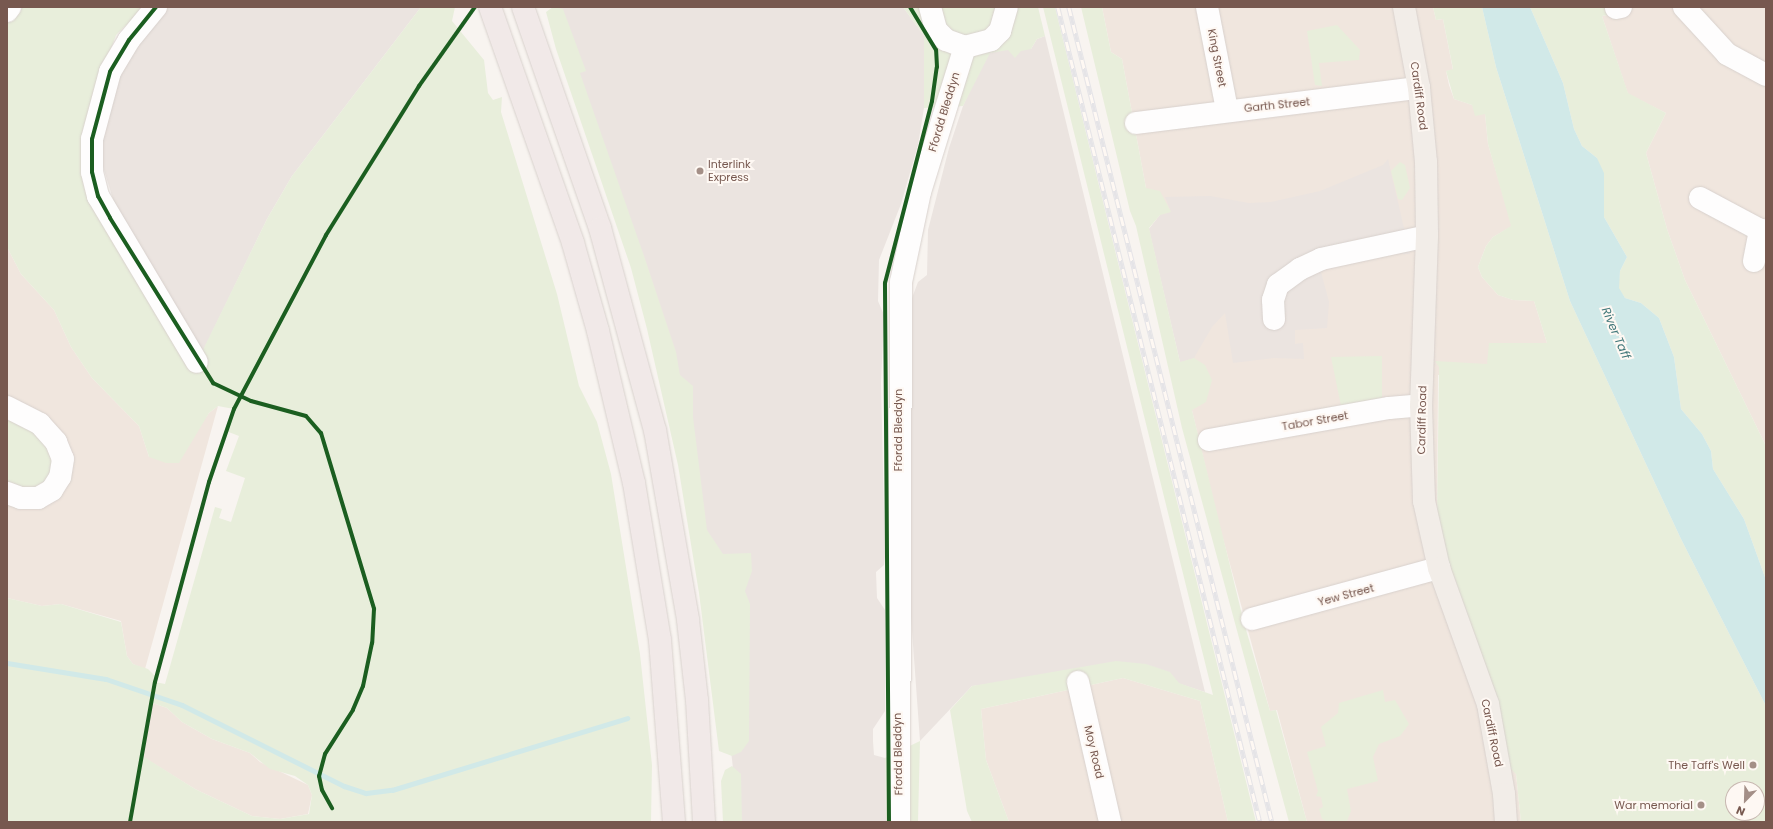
<!DOCTYPE html>
<style>
body{margin:0}
#map{position:relative;width:1773px;height:829px;overflow:hidden;background:#f8f4f0;font-family:Poppins,sans-serif}
div>[style]{position:absolute}
[style*='--x']{left:calc(var(--x)*1px);top:calc(var(--y)*1px);width:calc(var(--w)*1px);rotate:calc(var(--a)*1deg)}
.residential>*{inset:0;background:#f0e6de}
.industrial>*{inset:0;background:#ebe4e0}
.green>*{inset:0;background:#e8eedb}
.water>*{inset:0;background:#d1e9e8}
.stream>*{height:5px;margin:-2.5px;padding:0 2.5px;transform-origin:2.5px;border-radius:2.5px;background:#d1e9e8}
.roads{filter:drop-shadow(0 0 1px #d8d1cd) drop-shadow(0 0 1px #d8d1cd)}
.minor>*{height:22px;margin:-11px;padding:0 11px;transform-origin:11px;border-radius:11px;background:#fefdfd}
.major>*{height:22px;margin:-11px;padding:0 11px;transform-origin:11px;border-radius:11px;background:#f2ede8}
.highway>*{height:22px;margin:-11px;padding:0 11px;transform-origin:11px;border-radius:11px;background:#f1e9e8}
.rail>*{height:4.5px;margin-top:-2.25px;transform-origin:0;background:repeating-linear-gradient(90deg,#fef8f3 0 9px,#e5e4e7 0 18px);box-sizing:border-box;border-block:1px solid #e5e4e7}
.cycleway>*{height:4px;margin:-2px;padding:0 2px;transform-origin:2px;border-radius:2px;background:#1b5e20}
.dots>*{width:11px;height:11px;translate:-50% -50%;box-sizing:border-box;border:2px solid #fef8f3;border-radius:50%}
span{translate:-50% -50%;white-space:nowrap;text-align:center;line-height:1.15;-webkit-text-stroke:4px #fef8f3;paint-order:stroke}
.street-label{font-size:11px;color:#77584f}
.poi-label{font-size:11px;color:#77584f}
.left{translate:0 -50%;text-align:left}
.right{translate:-100% -50%;text-align:right}
.water-label{font-size:12px;color:#42787a;font-style:italic}
.frame{position:absolute;inset:0;border:8px solid #77584f;pointer-events:none}
.north{position:absolute;left:1725px;top:781px;width:40px;height:40px;box-sizing:border-box;background:#fef8f3;border:1px solid #c8b8b1;border-radius:50%;rotate:203deg;font-size:11px;font-weight:700;line-height:16px;text-align:center;color:#77584f}
.north::after{content:'';display:block;margin:auto;width:14px;height:18px;background:#a48f87;clip-path:polygon(50% 0,100% 100%,50% 72%,0 100%)}
</style>
<div id="map">
<div class="residential">
<div style="clip-path:polygon(1102px 7px,1433px 7px,1436px 20px,1443px 19px,1453px 70px,1446px 71px,1449px 85px,1454px 99px,1472px 105px,1485px 114px,1488px 144px,1512px 226px,1493px 237px,1486px 246px,1478px 267px,1482px 277px,1498px 295px,1513px 300px,1534px 301px,1547px 343px,1544px 380px,1438px 375px,1437px 519px,1516px 774px,1521px 822px,1307px 822px,1277px 710px,1270px 711px,1219px 524px,1149px 229px,1160px 215px,1146px 188px,1122px 59px,1111px 52px)"></div>
<div style="clip-path:polygon(1615px 7px,1766px 7px,1766px 446px,1685px 280px,1667px 229px,1646px 153px,1666px 113px,1628px 94px,1602px 16px,1615px 14px)"></div>
<div style="clip-path:polygon(7px 247px,21px 274px,54px 310px,71px 347px,92px 378px,139px 426px,149px 457px,197px 430px,209px 413px,218px 406px,145px 669px,133px 664px,127px 656px,121px 621px,61px 604px,42px 606px,7px 598px)"></div>
<div style="clip-path:polygon(1123px 678px,1200px 701px,1228px 822px,1009px 822px,986px 760px,981px 709px)"></div>
<div style="clip-path:polygon(150px 702px,167px 708px,182px 722px,212px 739px,250px 753px,260px 762px,308px 785px,312px 795px,308px 814px,280px 819px,252px 816px,195px 789px,140px 755px)"></div>
</div>
<div class="industrial">
<div style="clip-path:polygon(163px 7px,421px 7px,292px 176px,267px 219px,203px 351px,116px 209px,101px 160px,102px 131px,115px 80px)"></div>
<div style="clip-path:polygon(552px 7px,903px 7px,924px 36px,924px 108px,918px 145px,901px 204px,879px 260px,878px 301px,884px 315px,881px 383px,885px 557px,884px 565px,876px 572px,877px 598px,885px 610px,885px 711px,873px 729px,873px 741px,874px 755px,885px 758px,886px 822px,739px 822px,709px 554px,667px 375px)"></div>
<div style="clip-path:polygon(1045px 36px,1205px 692px,1131px 668px,972px 686px,920px 741px,909px 589px,912px 298px,918px 282px,927px 275px,928px 230px,949px 148px,963px 106px,984px 60px,990px 53px,1000px 49px,1031px 49px,1037px 39px)"></div>
<div style="clip-path:polygon(1388px 159px,1410px 254px,1381px 254px,1320px 268px,1329px 302px,1327px 328px,1295px 330px,1295px 344px,1303px 343px,1304px 359px,1274px 358px,1233px 363px,1225px 313px,1212px 327px,1194px 358px,1180px 362px,1149px 229px,1160px 215px,1171px 212px,1165px 197px,1210px 196px,1249px 203px,1271px 202px,1320px 191px,1383px 165px)"></div>
</div>
<div class="green">
<div style="clip-path:polygon(evenodd,7px 7px,163px 7px,146px 19px,126px 25px,116px 35px,106px 63px,92px 172px,197px 362px,267px 219px,292px 176px,421px 7px,455px 7px,452px 21px,484px 60px,488px 93px,493px 100px,502px 97px,501px 112px,557px 294px,579px 386px,597px 422px,611px 474px,640px 654px,652px 765px,651px 822px,7px 822px,7px 598px,42px 606px,61px 604px,121px 622px,127px 656px,133px 664px,148px 669px,156px 677px,155px 682px,165px 684px,215px 507px,222px 509px,219px 518px,231px 522px,245px 478px,226px 471px,239px 436px,226px 431px,234px 409px,218px 406px,209px 413px,179px 463px,166px 463px,149px 457px,139px 426px,92px 378px,71px 347px,54px 310px,21px 274px,7px 247px,7px 7px,150px 702px,167px 708px,182px 722px,212px 739px,250px 753px,270px 769px,295px 776px,308px 785px,312px 795px,309px 814px,280px 819px,252px 816px,195px 789px,141px 755px,150px 702px)"></div>
<div style="clip-path:polygon(553px 7px,563px 9px,586px 71px,580px 73px,643px 253px,676px 352px,680px 375px,693px 386px,693px 417px,707px 530px,723px 554px,751px 553px,752px 571px,745px 591px,750px 604px,749px 741px,741px 752px,732px 756px,719px 751px,699px 593px,678px 465px,647px 329px,631px 268px,556px 49px,546px 12px)"></div>
<div style="clip-path:polygon(903px 7px,1038px 7px,1045px 36px,1037px 39px,1031px 49px,1021px 51px,1015px 58px,1008px 50px,990px 53px,963px 106px,924px 108px,924px 36px)"></div>
<div style="clip-path:polygon(1043px 7px,1055px 7px,1256px 822px,1228px 822px,1200px 701px,1123px 678px,981px 709px,986px 760px,1009px 822px,972px 822px,967px 811px,950px 710px,972px 686px,1116px 661px,1146px 664px,1170px 672px,1179px 683px,1213px 695px)"></div>
<div style="clip-path:polygon(1081px 7px,1102px 7px,1111px 52px,1122px 59px,1146px 188px,1160px 191px,1171px 212px,1160px 215px,1149px 228px,1180px 362px,1194px 358px,1205px 365px,1212px 380px,1206px 402px,1192px 410px,1244px 623px,1270px 711px,1276px 710px,1307px 822px,1289px 822px,1182px 428px,1136px 226px,1130px 211px)"></div>
<div style="clip-path:polygon(evenodd,1433px 7px,1482px 7px,1496px 67px,1570px 301px,1681px 539px,1766px 706px,1766px 822px,1521px 822px,1516px 774px,1510px 768px,1450px 578px,1437px 519px,1439px 367px,1435px 361px,1487px 364px,1489px 343px,1547px 343px,1534px 301px,1513px 300px,1498px 295px,1482px 277px,1478px 267px,1486px 246px,1493px 237px,1511px 226px,1488px 144px,1485px 114px,1475px 116px,1472px 105px,1454px 99px,1446px 71px,1453px 69px,1443px 19px,1436px 20px,1433px 7px,1733px 789px,1757px 789px,1757px 813px,1733px 813px,1733px 789px)"></div>
<div style="clip-path:polygon(1530px 7px,1615px 7px,1615px 14px,1602px 16px,1628px 93px,1666px 113px,1646px 153px,1667px 229px,1685px 280px,1766px 446px,1766px 580px,1744px 519px,1713px 469px,1711px 451px,1702px 434px,1681px 409px,1674px 357px,1659px 318px,1641px 303px,1625px 298px,1618px 288px,1620px 271px,1627px 257px,1604px 217px,1597px 158px,1582px 146px,1574px 129px,1563px 83px)"></div>
<div style="clip-path:polygon(1337px 25px,1360px 50px,1359px 60px,1319px 63px,1322px 86px,1315px 85px,1307px 31px)"></div>
<div style="clip-path:polygon(1400px 162px,1405px 165px,1410px 188px,1402px 200px,1398px 199px,1391px 171px)"></div>
<div style="clip-path:polygon(1382px 356px,1382px 400px,1341px 406px,1331px 357px)"></div>
<div style="clip-path:polygon(7px 407px,56px 442px,52px 490px,7px 493px)"></div>
<div style="clip-path:polygon(1383px 690px,1385px 702px,1395px 700px,1409px 724px,1400px 736px,1379px 744px,1373px 757px,1378px 781px,1347px 789px,1351px 811px,1347px 821px,1328px 822px,1322px 819px,1319px 809px,1323px 807px,1321px 797px,1316px 796px,1318px 791px,1307px 752px,1326px 746px,1321px 727px,1338px 713px,1339px 703px)"></div>
<div style="clip-path:polygon(920px 741px,918px 822px,886px 822px,885px 758px)"></div>
<div style="clip-path:polygon(732px 766px,741px 774px,742px 822px,723px 822px,721px 781px,725px 770px)"></div>
</div>
<div class="water">
<div style="clip-path:polygon(1482px 7px,1530px 7px,1563px 83px,1574px 129px,1582px 146px,1597px 158px,1604px 173px,1604px 217px,1627px 257px,1620px 271px,1619px 288px,1625px 298px,1641px 303px,1659px 318px,1674px 357px,1681px 409px,1702px 434px,1711px 451px,1713px 469px,1744px 519px,1766px 580px,1766px 706px,1681px 539px,1570px 301px,1496px 67px)"></div>
</div>
<div class="stream">
<div style="--x:7;--y:663;--w:100;--a:9.2"></div>
<div style="--x:106;--y:679;--w:80;--a:18.9"></div>
<div style="--x:182;--y:705;--w:181;--a:26.6"></div>
<div style="--x:344;--y:786;--w:23;--a:18"></div>
<div style="--x:366;--y:793;--w:26;--a:-7"></div>
<div style="--x:392;--y:790;--w:246;--a:-17"></div>
</div>
<div class="roads">
<div class="minor">
<div style="--x:156;--y:7;--w:43;--a:129.3"></div>
<div style="--x:129;--y:40;--w:37;--a:121"></div>
<div style="--x:110;--y:72;--w:69;--a:105"></div>
<div style="--x:92;--y:139;--w:33;--a:90"></div>
<div style="--x:92;--y:172;--w:25;--a:76"></div>
<div style="--x:98;--y:196;--w:193;--a:59.2"></div>
<div style="--x:930;--y:7;--w:24;--a:75"></div>
<div style="--x:936;--y:30;--w:14;--a:45"></div>
<div style="--x:946;--y:40;--w:20;--a:20"></div>
<div style="--x:965;--y:47;--w:27;--a:-15"></div>
<div style="--x:991;--y:40;--w:13;--a:-45"></div>
<div style="--x:1000;--y:31;--w:25;--a:-74"></div>
<div style="--x:1207;--y:7;--w:105;--a:79"></div>
<div style="--x:1684;--y:7;--w:64;--a:47.5"></div>
<div style="--x:1727;--y:54;--w:44;--a:28.3"></div>
<div style="--x:1616;--y:8;--w:5;--a:-11"></div>
<div style="--x:7;--y:11;--w:5;--a:-53"></div>
<div style="--x:1136;--y:123;--w:285;--a:-7.1"></div>
<div style="--x:1700;--y:198;--w:68;--a:28.1"></div>
<div style="--x:1760;--y:230;--w:6;--a:9"></div>
<div style="--x:1754;--y:261;--w:32;--a:-79"></div>
<div style="--x:1274;--y:319;--w:19;--a:-93"></div>
<div style="--x:1273;--y:300;--w:16;--a:-72"></div>
<div style="--x:1278;--y:285;--w:27;--a:-36"></div>
<div style="--x:1300;--y:269;--w:23;--a:-25"></div>
<div style="--x:1321;--y:259;--w:108;--a:-12.2"></div>
<div style="--x:7;--y:407;--w:37;--a:27"></div>
<div style="--x:40;--y:424;--w:24;--a:48"></div>
<div style="--x:56;--y:442;--w:18;--a:68"></div>
<div style="--x:63;--y:459;--w:18;--a:99"></div>
<div style="--x:60;--y:477;--w:15;--a:122"></div>
<div style="--x:52;--y:490;--w:16;--a:150"></div>
<div style="--x:38;--y:498;--w:17;--a:180"></div>
<div style="--x:21;--y:498;--w:15;--a:-160"></div>
<div style="--x:1209;--y:440;--w:183;--a:-10.1"></div>
<div style="--x:1389;--y:408;--w:32;--a:-5"></div>
<div style="--x:1252;--y:619;--w:194;--a:-15.3"></div>
<div style="--x:1078;--y:682;--w:144;--a:77.1"></div>
<div style="--x:899;--y:822;--w:540;--a:-89.79"></div>
<div style="--x:901;--y:282;--w:92;--a:-78.1"></div>
<div style="--x:920;--y:192;--w:152;--a:-72.8"></div>
</div>
<div class="major">
<div style="--x:1404;--y:7;--w:82;--a:79.5"></div>
<div style="--x:1419;--y:88;--w:74;--a:84.6"></div>
<div style="--x:1426;--y:162;--w:74;--a:89.2"></div>
<div style="--x:1427;--y:236;--w:169;--a:92"></div>
<div style="--x:1421;--y:405;--w:96;--a:88.2"></div>
<div style="--x:1424;--y:501;--w:69;--a:77.4"></div>
<div style="--x:1439;--y:568;--w:145;--a:70.2"></div>
<div style="--x:1488;--y:704;--w:91;--a:79.9"></div>
<div style="--x:1504;--y:794;--w:28;--a:86"></div>
</div>
<div class="highway">
<div style="--x:490;--y:7;--w:250;--a:70.6"></div>
<div style="--x:573;--y:243;--w:91;--a:74.1"></div>
<div style="--x:598;--y:331;--w:156;--a:76.7"></div>
<div style="--x:634;--y:483;--w:159;--a:80.6"></div>
<div style="--x:660;--y:640;--w:183;--a:85.6"></div>
<div style="--x:523;--y:7;--w:234;--a:70.8"></div>
<div style="--x:600;--y:228;--w:209;--a:74.8"></div>
<div style="--x:655;--y:430;--w:193;--a:80.1"></div>
<div style="--x:688;--y:620;--w:81;--a:83.6"></div>
<div style="--x:697;--y:700;--w:122;--a:86.7"></div>
</div>
</div>
<div class="rail">
<div style="--x:1058;--y:7;--w:840;--a:76.08"></div>
<div style="--x:1069;--y:7;--w:840;--a:76.01"></div>
</div>
<div class="cycleway">
<div style="--x:156;--y:7;--w:43;--a:129.3"></div>
<div style="--x:129;--y:40;--w:37;--a:121"></div>
<div style="--x:110;--y:72;--w:69;--a:105"></div>
<div style="--x:92;--y:139;--w:33;--a:90"></div>
<div style="--x:92;--y:172;--w:25;--a:76"></div>
<div style="--x:98;--y:196;--w:25;--a:61"></div>
<div style="--x:110;--y:218;--w:195;--a:58"></div>
<div style="--x:213;--y:383;--w:42;--a:25.3"></div>
<div style="--x:251;--y:401;--w:57;--a:15.3"></div>
<div style="--x:306;--y:416;--w:23;--a:49"></div>
<div style="--x:321;--y:433;--w:184;--a:73.2"></div>
<div style="--x:374;--y:609;--w:34;--a:93"></div>
<div style="--x:372;--y:643;--w:44;--a:101.8"></div>
<div style="--x:363;--y:686;--w:26;--a:113"></div>
<div style="--x:353;--y:710;--w:52;--a:122.5"></div>
<div style="--x:325;--y:754;--w:23;--a:105"></div>
<div style="--x:319;--y:776;--w:14;--a:78"></div>
<div style="--x:322;--y:790;--w:21;--a:61"></div>
<div style="--x:130;--y:822;--w:142;--a:-79.9"></div>
<div style="--x:155;--y:682;--w:207;--a:-74.9"></div>
<div style="--x:209;--y:482;--w:77;--a:-71.1"></div>
<div style="--x:234;--y:409;--w:197;--a:-62.1"></div>
<div style="--x:326;--y:235;--w:176;--a:-58"></div>
<div style="--x:419;--y:86;--w:97;--a:-54.7"></div>
<div style="--x:889;--y:822;--w:539;--a:-90.43"></div>
<div style="--x:885;--y:283;--w:188;--a:-75.5"></div>
<div style="--x:932;--y:101;--w:34;--a:-82"></div>
<div style="--x:937;--y:67;--w:17;--a:-93"></div>
<div style="--x:936;--y:50;--w:50;--a:-121.2"></div>
</div>
<div class="dots">
<div style="left:700px;top:171px;background:#a48f87"></div>
<div style="left:1753px;top:765px;background:#a48f87"></div>
<div style="left:1701px;top:805px;background:#a48f87"></div>
</div>
<div class="street-label">
<span style="left:1217px;top:58px;rotate:79deg">King Street</span>
<span style="left:1419px;top:96px;rotate:82deg">Cardiff Road</span>
<span style="left:1277px;top:105px;rotate:-6deg">Garth Street</span>
<span style="left:944px;top:112px;rotate:-73deg">Ffordd Bleddyn</span>
<span style="left:1422px;top:420px;rotate:-89deg">Cardiff Road</span>
<span style="left:1315px;top:421px;rotate:-10deg">Tabor Street</span>
<span style="left:898px;top:430px;rotate:-90deg">Ffordd Bleddyn</span>
<span style="left:1346px;top:595px;rotate:-15deg">Yew Street</span>
<span style="left:1492px;top:733px;rotate:78deg">Cardiff Road</span>
<span style="left:1094px;top:752px;rotate:77deg">Moy Road</span>
<span style="left:898px;top:754px;rotate:-91deg">Ffordd Bleddyn</span>
</div>
<div class="poi-label">
<span class="left" style="left:708px;top:171px">Interlink<br>Express</span>
<span class="right" style="left:1745px;top:765px">The Taff's Well</span>
<span class="right" style="left:1693px;top:805px">War memorial</span>
</div>
<div class="water-label">
<span style="left:1616px;top:333px;rotate:67deg">River Taff</span>
</div>
<div class="frame"></div>
<div class="north">N</div>
</div>
